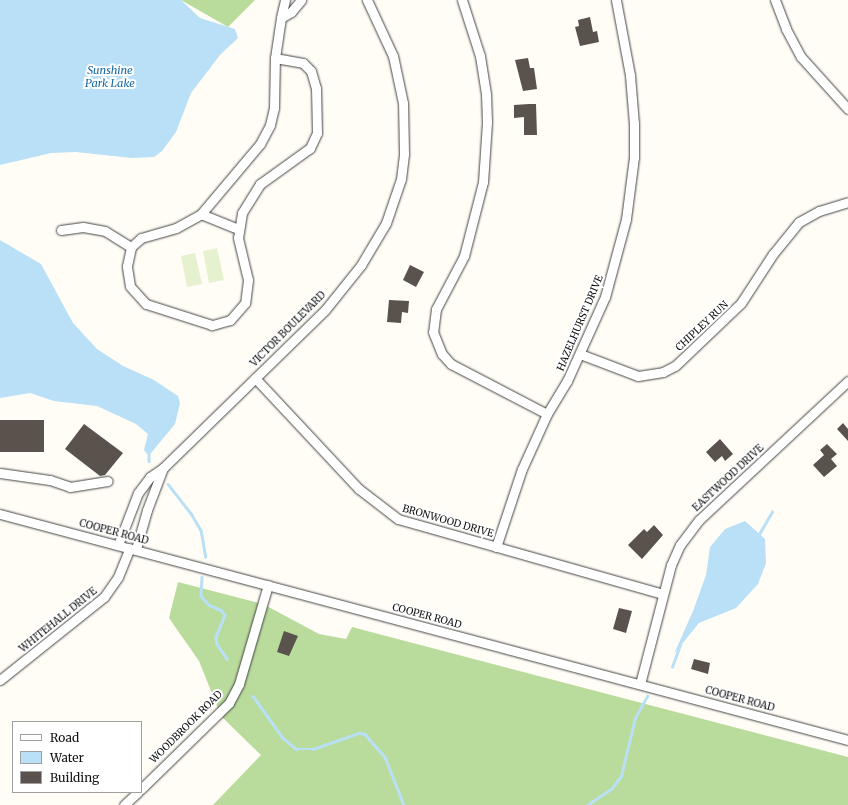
<!DOCTYPE html>
<style>
body{margin:0}
#map{position:relative;width:848px;height:805px;overflow:hidden;background:#fffdf5;font-family:Merriweather,serif}
div>[style]{position:absolute}
[style*='--x']{left:calc(var(--x)*1px);top:calc(var(--y)*1px);width:calc(var(--w)*1px);rotate:calc(var(--a)*1deg)}
.forest>*{inset:0;background:#b9dc9c}
.pitch>*{inset:0;background:#e6f2cf}
.water>*{inset:0;background:#b9e0f7}
.stream>*{height:2.5px;margin:-1.25px;padding:0 1.25px;transform-origin:1.25px;border-radius:1.25px;background:#b9e0f7}
.building>*{inset:0;background:#5a524d}
.roads{filter:drop-shadow(0 0 1px #444) drop-shadow(0 0 1px #444)}
.minor>*{height:9px;margin:-4.5px;padding:0 4.5px;transform-origin:4.5px;border-radius:4.5px;background:#fff}
span{translate:-50% -50%;white-space:nowrap;text-align:center;line-height:1.15;-webkit-text-stroke:4px #fff;paint-order:stroke}
.street-label{font-size:10px;color:#111}
.water-label{font-size:11px;color:#1768a6;font-style:italic}
.legend{position:absolute;left:12px;top:721px;width:130px;height:72px;box-sizing:border-box;background:#fff;border:1px solid #a0a0a0;margin:0;padding:5px 7px;list-style:none;font-size:12px;color:#111}
.legend li{display:flex;align-items:center;gap:8px;height:20px}
.legend b{width:20px;border:1px solid #a0a0a0}
</style>
<div id="map">
<div class="forest">
<div style="clip-path:polygon(181px 0,255px 0,228px 27px)"></div>
<div style="clip-path:polygon(178px 582px,263px 604px,319px 634px,346px 639px,352px 627px,848px 757px,848px 805px,213px 805px,261px 755px,221px 716px,199px 661px,169px 618px)"></div>
</div>
<div class="pitch">
<div style="clip-path:polygon(217px 248px,224px 280px,209px 283px,203px 251px)"></div>
<div style="clip-path:polygon(195px 253px,202px 284px,187px 287px,181px 256px)"></div>
</div>
<div class="water">
<div style="clip-path:polygon(0 0,181px 0,200px 18px,235px 29px,238px 38px,220px 55px,191px 93px,176px 132px,162px 151px,154px 157px,132px 158px,76px 152px,51px 153px,0 165px)"></div>
<div style="clip-path:polygon(0 240px,41px 264px,73px 323px,97px 349px,123px 366px,154px 380px,178px 396px,180px 403px,175px 424px,151px 453px,147px 454px,144px 450px,148px 434px,136px 424px,97px 406px,54px 401px,30px 393px,0 398px)"></div>
<div style="clip-path:polygon(745px 521px,765px 539px,766px 563px,758px 584px,736px 608px,699px 623px,674px 654px,693px 611px,706px 575px,710px 547px,725px 529px)"></div>
</div>
<div class="stream">
<div style="--x:149;--y:451;--w:10;--a:90"></div>
<div style="--x:168;--y:484;--w:37;--a:52"></div>
<div style="--x:191;--y:513;--w:20;--a:60"></div>
<div style="--x:201;--y:530;--w:27;--a:80"></div>
<div style="--x:758;--y:536;--w:28;--a:-60"></div>
<div style="--x:202;--y:577;--w:19;--a:93"></div>
<div style="--x:201;--y:596;--w:12;--a:48"></div>
<div style="--x:209;--y:605;--w:13;--a:23"></div>
<div style="--x:221;--y:610;--w:6;--a:51"></div>
<div style="--x:225;--y:615;--w:24;--a:112"></div>
<div style="--x:216;--y:637;--w:7;--a:82"></div>
<div style="--x:217;--y:644;--w:18;--a:56"></div>
<div style="--x:672;--y:667;--w:23;--a:-70"></div>
<div style="--x:253;--y:696;--w:52;--a:54.5"></div>
<div style="--x:283;--y:738;--w:17;--a:40"></div>
<div style="--x:296;--y:749;--w:17;--a:0"></div>
<div style="--x:313;--y:749;--w:49;--a:-19.2"></div>
<div style="--x:359;--y:733;--w:6;--a:9"></div>
<div style="--x:365;--y:734;--w:30;--a:49"></div>
<div style="--x:385;--y:757;--w:52;--a:68.4"></div>
<div style="--x:587;--y:805;--w:30;--a:-34"></div>
<div style="--x:612;--y:788;--w:15;--a:-53"></div>
<div style="--x:621;--y:776;--w:60;--a:-76.4"></div>
<div style="--x:635;--y:718;--w:25;--a:-61"></div>
</div>
<div class="building">
<div style="clip-path:polygon(590px 17px,593px 32px,597px 31px,599px 42px,580px 46px,575px 27px,579px 26px,578px 20px)"></div>
<div style="clip-path:polygon(528px 58px,530px 68px,534px 68px,537px 89px,523px 91px,515px 60px)"></div>
<div style="clip-path:polygon(529px 104px,536px 104px,537px 135px,524px 135px,524px 117px,514px 118px,514px 105px)"></div>
<div style="clip-path:polygon(410px 265px,424px 272px,416px 287px,403px 280px)"></div>
<div style="clip-path:polygon(389px 300px,409px 301px,408px 313px,402px 312px,401px 323px,387px 322px)"></div>
<div style="clip-path:polygon(0 420px,44px 420px,44px 452px,0 452px)"></div>
<div style="clip-path:polygon(843px 423px,848px 429px,848px 441px,837px 429px)"></div>
<div style="clip-path:polygon(84px 424px,123px 453px,105px 475px,100px 476px,65px 449px)"></div>
<div style="clip-path:polygon(720px 439px,733px 454px,725px 461px,722px 456px,715px 462px,706px 452px)"></div>
<div style="clip-path:polygon(827px 444px,837px 454px,831px 459px,837px 466px,824px 477px,813px 465px,824px 455px,820px 450px)"></div>
<div style="clip-path:polygon(654px 525px,663px 535px,642px 559px,628px 545px,644px 529px,647px 532px)"></div>
<div style="clip-path:polygon(619px 608px,632px 611px,626px 633px,613px 629px)"></div>
<div style="clip-path:polygon(284px 631px,298px 636px,289px 656px,277px 652px)"></div>
<div style="clip-path:polygon(694px 659px,710px 663px,708px 674px,691px 669px)"></div>
</div>
<div class="roads">
<div class="minor">
<div style="--x:285;--y:0;--w:18;--a:103"></div>
<div style="--x:281;--y:18;--w:12;--a:-31"></div>
<div style="--x:291;--y:12;--w:16;--a:-50"></div>
<div style="--x:462;--y:0;--w:59;--a:72.2"></div>
<div style="--x:480;--y:56;--w:38;--a:81"></div>
<div style="--x:486;--y:94;--w:28;--a:88"></div>
<div style="--x:487;--y:122;--w:60;--a:93.8"></div>
<div style="--x:483;--y:182;--w:76;--a:104.4"></div>
<div style="--x:464;--y:256;--w:60;--a:117.8"></div>
<div style="--x:436;--y:309;--w:23;--a:97"></div>
<div style="--x:433;--y:332;--w:24;--a:68"></div>
<div style="--x:442;--y:354;--w:13;--a:48"></div>
<div style="--x:451;--y:364;--w:108;--a:27.5"></div>
<div style="--x:775;--y:0;--w:31;--a:69"></div>
<div style="--x:786;--y:29;--w:32;--a:62"></div>
<div style="--x:801;--y:57;--w:70;--a:47.9"></div>
<div style="--x:275;--y:58;--w:28;--a:10"></div>
<div style="--x:303;--y:63;--w:11;--a:45"></div>
<div style="--x:311;--y:71;--w:18;--a:74"></div>
<div style="--x:316;--y:88;--w:45;--a:88.7"></div>
<div style="--x:317;--y:133;--w:17;--a:115"></div>
<div style="--x:310;--y:148;--w:62;--a:144.2"></div>
<div style="--x:260;--y:184;--w:34;--a:122"></div>
<div style="--x:242;--y:213;--w:25;--a:99"></div>
<div style="--x:238;--y:238;--w:43;--a:76.6"></div>
<div style="--x:248;--y:280;--w:23;--a:97"></div>
<div style="--x:245;--y:303;--w:23;--a:131"></div>
<div style="--x:230;--y:320;--w:19;--a:164"></div>
<div style="--x:212;--y:325;--w:69;--a:-162.3"></div>
<div style="--x:146;--y:304;--w:24;--a:-132"></div>
<div style="--x:130;--y:286;--w:20;--a:-99"></div>
<div style="--x:127;--y:266;--w:19;--a:-78"></div>
<div style="--x:131;--y:247;--w:13;--a:-42"></div>
<div style="--x:141;--y:238;--w:36;--a:-16"></div>
<div style="--x:176;--y:228;--w:29;--a:-29"></div>
<div style="--x:201;--y:214;--w:92;--a:-49.9"></div>
<div style="--x:260;--y:144;--w:21;--a:-62"></div>
<div style="--x:270;--y:125;--w:17;--a:-77"></div>
<div style="--x:274;--y:108;--w:50;--a:-88.9"></div>
<div style="--x:275;--y:58;--w:40;--a:-81.5"></div>
<div style="--x:201;--y:214;--w:40;--a:22"></div>
<div style="--x:61;--y:230;--w:22;--a:-8"></div>
<div style="--x:83;--y:227;--w:22;--a:10"></div>
<div style="--x:105;--y:231;--w:31;--a:32"></div>
<div style="--x:580;--y:354;--w:62;--a:20.8"></div>
<div style="--x:638;--y:376;--w:25;--a:-9"></div>
<div style="--x:663;--y:372;--w:13;--a:-27"></div>
<div style="--x:675;--y:366;--w:91;--a:-43.7"></div>
<div style="--x:741;--y:303;--w:59;--a:-56.9"></div>
<div style="--x:773;--y:254;--w:41;--a:-50.9"></div>
<div style="--x:799;--y:222;--w:23;--a:-29"></div>
<div style="--x:819;--y:211;--w:30;--a:-17"></div>
<div style="--x:255;--y:378;--w:152;--a:46.9"></div>
<div style="--x:359;--y:489;--w:49;--a:37.6"></div>
<div style="--x:398;--y:519;--w:275;--a:15.8"></div>
<div style="--x:163;--y:468;--w:226;--a:-44.3"></div>
<div style="--x:325;--y:310;--w:58;--a:-51.3"></div>
<div style="--x:361;--y:265;--w:49;--a:-59.2"></div>
<div style="--x:386;--y:223;--w:46;--a:-71.2"></div>
<div style="--x:401;--y:179;--w:26;--a:-83"></div>
<div style="--x:404;--y:153;--w:50;--a:-91.1"></div>
<div style="--x:403;--y:103;--w:48;--a:-102"></div>
<div style="--x:393;--y:56;--w:62;--a:-114.9"></div>
<div style="--x:0;--y:473;--w:50;--a:8"></div>
<div style="--x:50;--y:480;--w:21;--a:19"></div>
<div style="--x:70;--y:487;--w:38;--a:-9"></div>
<div style="--x:0;--y:514;--w:878;--a:14.92"></div>
<div style="--x:118;--y:545;--w:56;--a:-69"></div>
<div style="--x:138;--y:493;--w:20;--a:-53"></div>
<div style="--x:150;--y:477;--w:16;--a:-35"></div>
<div style="--x:163;--y:468;--w:45;--a:110.9"></div>
<div style="--x:147;--y:510;--w:41;--a:105.8"></div>
<div style="--x:496;--y:547;--w:82;--a:-71.6"></div>
<div style="--x:522;--y:469;--w:60;--a:-65.6"></div>
<div style="--x:547;--y:414;--w:39;--a:-59"></div>
<div style="--x:567;--y:381;--w:92;--a:-65.7"></div>
<div style="--x:605;--y:297;--w:81;--a:-74.9"></div>
<div style="--x:626;--y:219;--w:63;--a:-82.6"></div>
<div style="--x:634;--y:157;--w:33;--a:-90"></div>
<div style="--x:634;--y:124;--w:49;--a:-94.7"></div>
<div style="--x:630;--y:75;--w:76;--a:-100.6"></div>
<div style="--x:0;--y:680;--w:133;--a:-38.6"></div>
<div style="--x:104;--y:597;--w:24;--a:-55"></div>
<div style="--x:118;--y:577;--w:31;--a:-68"></div>
<div style="--x:640;--y:684;--w:123;--a:-75.4"></div>
<div style="--x:671;--y:565;--w:22;--a:-66"></div>
<div style="--x:680;--y:545;--w:31;--a:-53"></div>
<div style="--x:699;--y:520;--w:204;--a:-43"></div>
<div style="--x:141;--y:789;--w:123;--a:-44.3"></div>
<div style="--x:229;--y:703;--w:21;--a:-62"></div>
<div style="--x:239;--y:684;--w:103;--a:-73.7"></div>
<div style="--x:124;--y:805;--w:19;--a:-43"></div>
</div>
</div>
<div class="street-label">
<span style="left:580px;top:323px;rotate:-67deg">HAZELHURST DRIVE</span>
<span style="left:702px;top:326px;rotate:-43deg">CHIPLEY RUN</span>
<span style="left:288px;top:329px;rotate:-45deg">VICTOR BOULEVARD</span>
<span style="left:728px;top:478px;rotate:-43deg">EASTWOOD DRIVE</span>
<span style="left:448px;top:521px;rotate:16deg">BRONWOOD DRIVE</span>
<span style="left:114px;top:532px;rotate:15deg">COOPER ROAD</span>
<span style="left:427px;top:616px;rotate:15deg">COOPER ROAD</span>
<span style="left:58px;top:620px;rotate:-39deg">WHITEHALL DRIVE</span>
<span style="left:740px;top:699px;rotate:15deg">COOPER ROAD</span>
<span style="left:186px;top:727px;rotate:-45deg">WOODBROOK ROAD</span>
</div>
<div class="water-label">
<span style="left:110px;top:77px">Sunshine<br>Park Lake</span>
</div>
<ul class="legend">
<li><b style="height:5px;background:#fff"></b>Road</li>
<li><b style="height:11px;background:#b9e0f7"></b>Water</li>
<li><b style="height:11px;background:#5a524d"></b>Building</li>
</ul>
</div>
